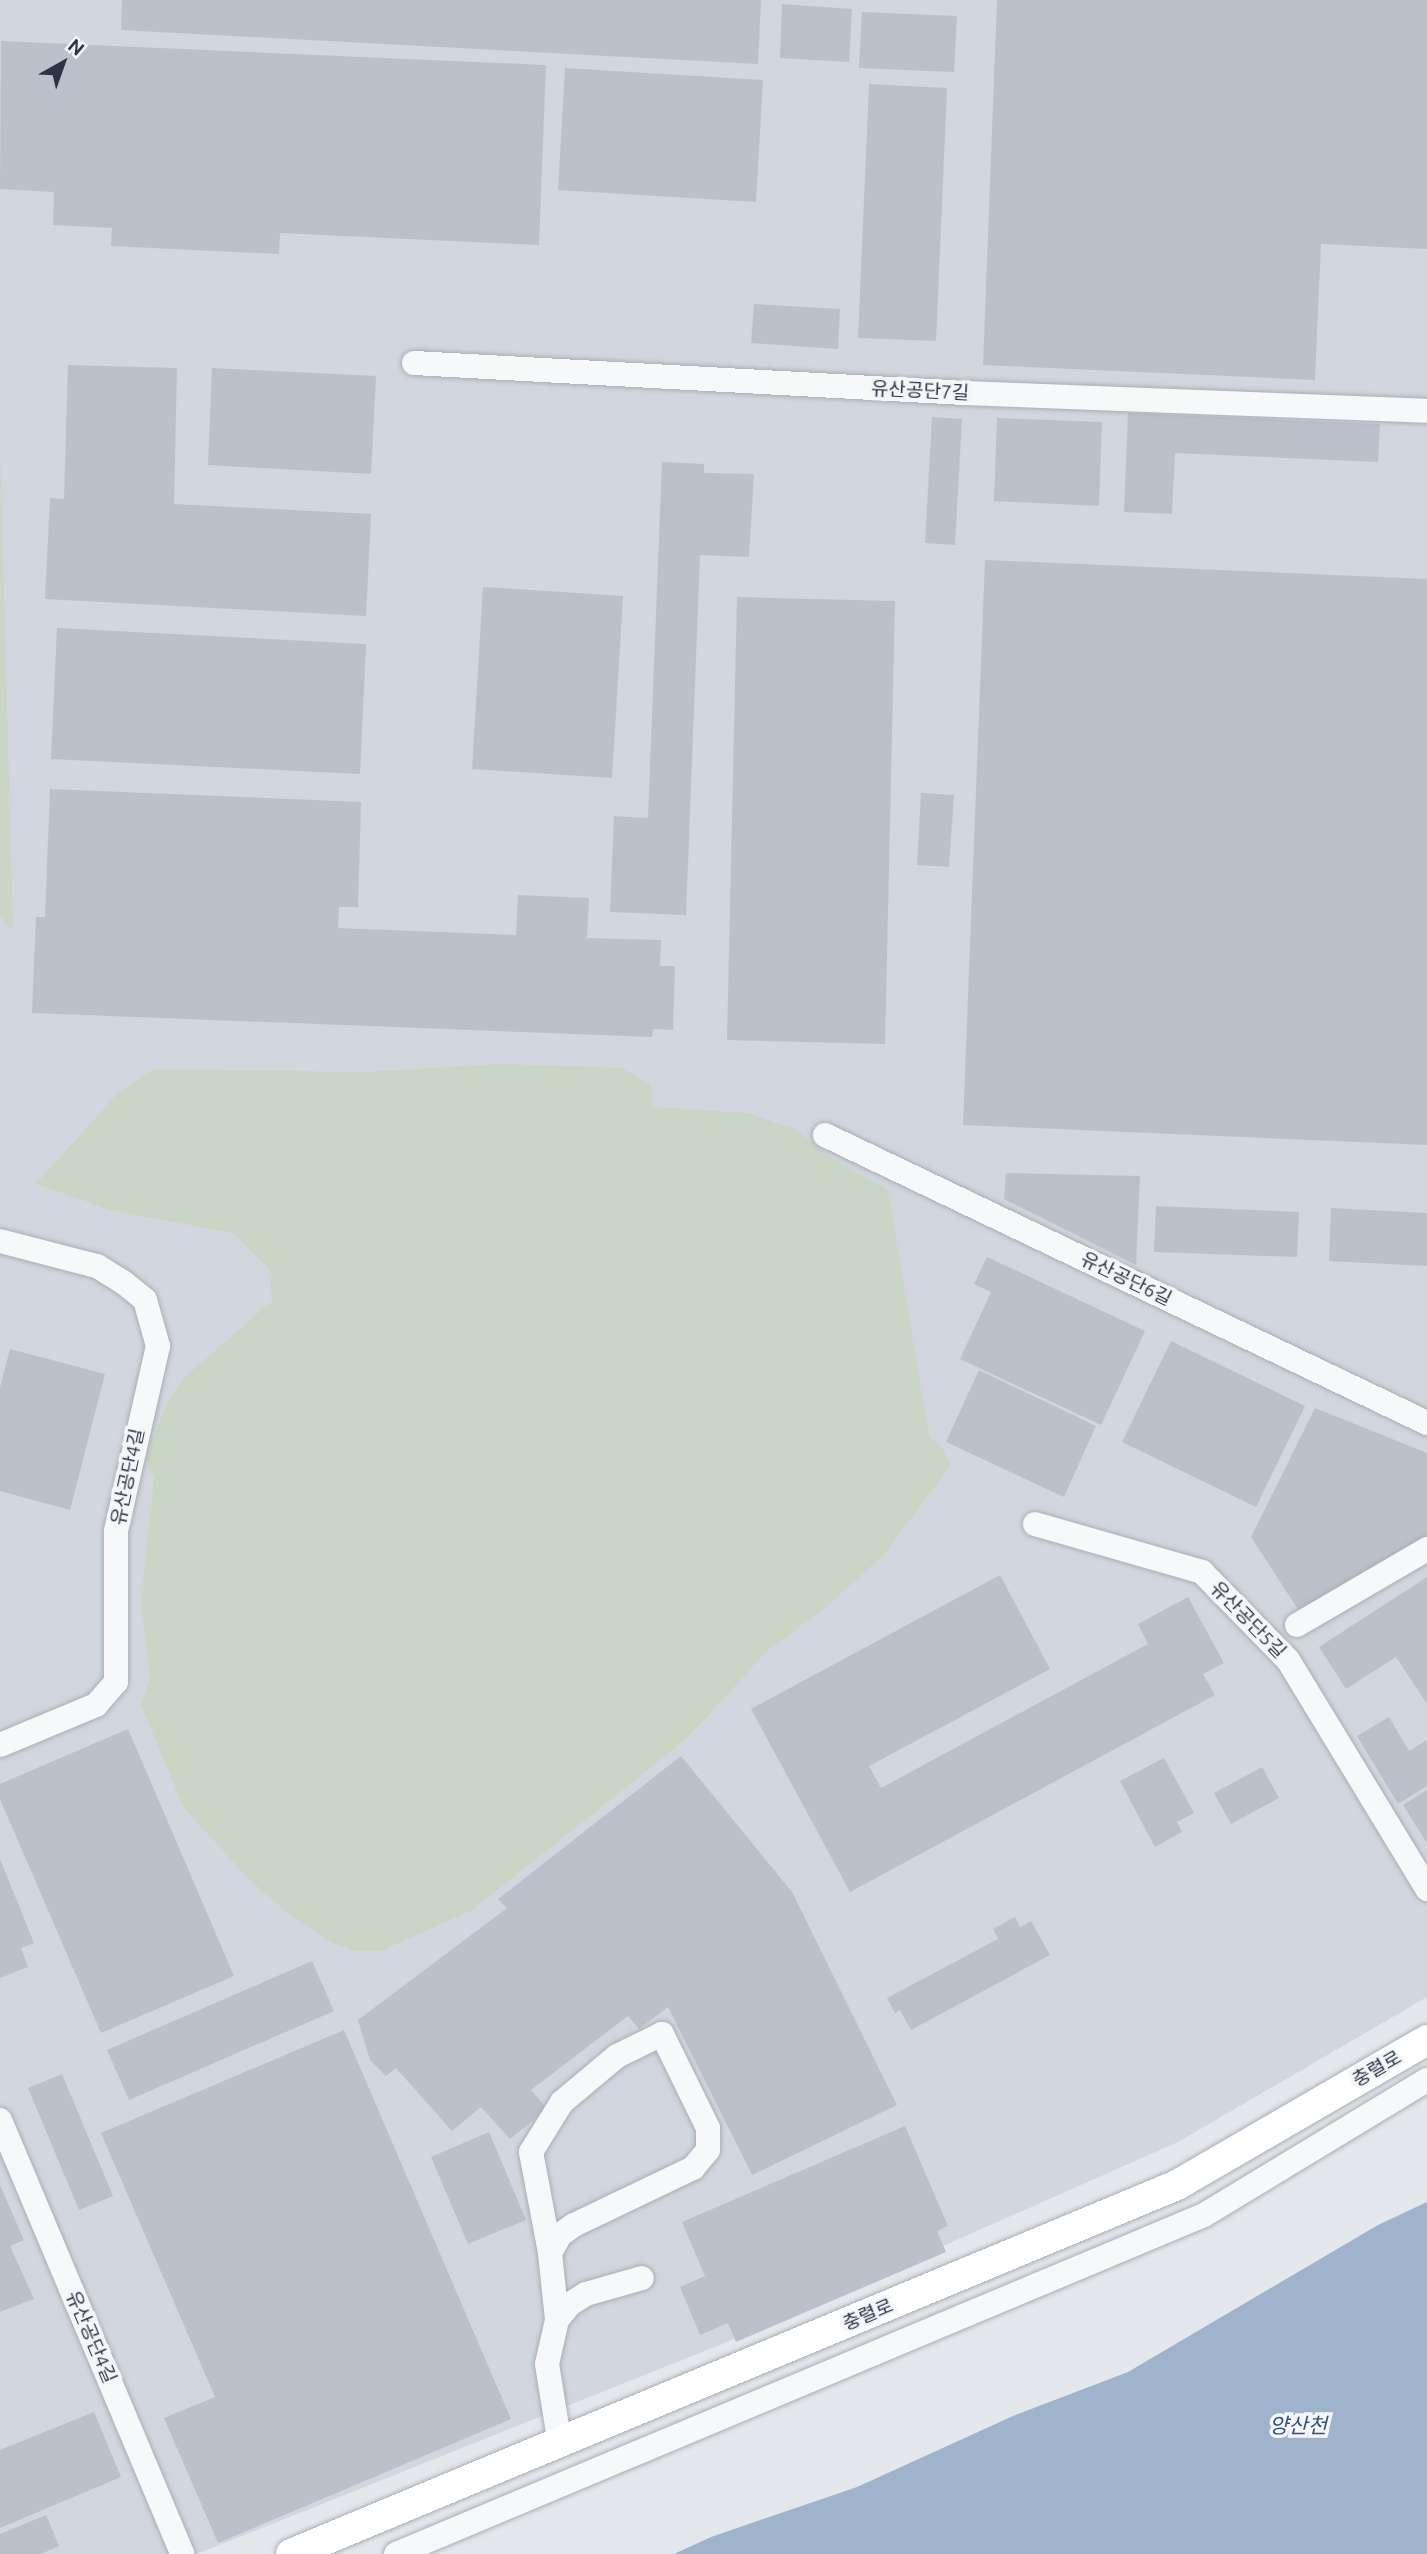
<!DOCTYPE html>
<meta charset="utf-8">
<style>
body{margin:0}
#map{position:relative;width:1427px;height:2554px;overflow:hidden;background:#e4e7ec;font-family:Ubuntu,"Noto Sans KR",sans-serif}
div>[style]{position:absolute}
[style*='--x']{left:calc(var(--x)*1px);top:calc(var(--y)*1px);width:calc(var(--w)*1px);rotate:calc(var(--a)*1deg)}
.built>*{inset:0;background:#d2d6de}
.green>*{inset:0;background:#c9d6c5}
.water>*{inset:0;background:#9fb4cc}
.building>*{inset:0;background:#bbc0ca}
.roads{filter:drop-shadow(0 0 2px #a9aeb7) drop-shadow(0 0 2px #a9aeb7)}
.minor>*{height:24px;margin:-12px;padding:0 12px;transform-origin:12px;border-radius:12px;background:#f7f8fa}
.major>*{height:30px;margin:-15px;padding:0 15px;transform-origin:15px;border-radius:15px;background:#fff}
span{translate:-50% -50%;white-space:nowrap;text-align:center;line-height:1.15;-webkit-text-stroke:7px #f4f6f9;paint-order:stroke}
.street-label{font-size:19px;color:#2b3445}
.water-label{font-size:21px;color:#34527a;font-style:italic}
.north{position:absolute;left:28px;top:28px;width:70px;height:70px;-webkit-text-stroke:5px #f4f6f9;paint-order:stroke;rotate:40deg;font-size:19px;font-weight:700;line-height:28px;text-align:center;color:#2b3445}
.north::after{content:'';display:block;margin:auto;width:24px;height:32px;background:#2b3445;clip-path:polygon(50% 0,100% 100%,50% 72%,0 100%)}
</style>
<div id="map">
<div class="built">
<div style="clip-path:polygon(0 0,1427px 0,1427px 1997px,1178px 2142px,717px 2346px,197px 2554px,0 2554px)"></div>
</div>
<div class="green">
<div style="clip-path:polygon(0 443px,13px 931px,0 916px)"></div>
<div style="clip-path:polygon(501px 1064px,622px 1068px,651px 1085px,653px 1107px,747px 1113px,793px 1128px,845px 1167px,888px 1189px,929px 1436px,944px 1450px,950px 1466px,884px 1554px,831px 1603px,767px 1651px,688px 1737px,639px 1777px,472px 1910px,381px 1951px,356px 1951px,327px 1940px,287px 1912px,250px 1880px,184px 1808px,141px 1705px,150px 1678px,141px 1601px,154px 1479px,145px 1458px,170px 1397px,185px 1377px,272px 1301px,270px 1269px,232px 1233px,111px 1210px,36px 1184px,117px 1094px,153px 1069px,365px 1072px)"></div>
</div>
<div class="water">
<div style="clip-path:polygon(1427px 2202px,1427px 2554px,674px 2554px,711px 2537px,857px 2487px,1013px 2416px,1128px 2372px,1378px 2225px)"></div>
</div>
<div class="building">
<div style="clip-path:polygon(122px 0,761px 0,758px 64px,121px 30px)"></div>
<div style="clip-path:polygon(997px 0,1427px 0,1427px 249px,1321px 244px,1315px 380px,983px 365px)"></div>
<div style="clip-path:polygon(782px 4px,852px 9px,849px 62px,780px 58px)"></div>
<div style="clip-path:polygon(862px 12px,957px 16px,954px 72px,859px 68px)"></div>
<div style="clip-path:polygon(1px 41px,546px 65px,539px 245px,280px 233px,279px 254px,111px 246px,112px 228px,53px 225px,54px 192px,0 189px)"></div>
<div style="clip-path:polygon(565px 68px,763px 80px,756px 202px,558px 190px)"></div>
<div style="clip-path:polygon(869px 84px,947px 88px,936px 341px,858px 338px)"></div>
<div style="clip-path:polygon(754px 304px,840px 309px,838px 349px,751px 343px)"></div>
<div style="clip-path:polygon(68px 365px,177px 368px,174px 504px,371px 514px,366px 616px,45px 599px,50px 498px,64px 499px)"></div>
<div style="clip-path:polygon(212px 368px,376px 376px,371px 474px,208px 465px)"></div>
<div style="clip-path:polygon(1128px 413px,1380px 424px,1378px 462px,1175px 453px,1172px 514px,1124px 512px)"></div>
<div style="clip-path:polygon(932px 417px,962px 419px,955px 545px,925px 543px)"></div>
<div style="clip-path:polygon(997px 418px,1102px 422px,1099px 506px,994px 501px)"></div>
<div style="clip-path:polygon(662px 462px,704px 464px,704px 473px,754px 474px,749px 557px,700px 555px,686px 915px,610px 912px,614px 816px,648px 818px)"></div>
<div style="clip-path:polygon(985px 560px,1427px 579px,1427px 1145px,963px 1125px)"></div>
<div style="clip-path:polygon(483px 587px,623px 596px,612px 778px,472px 769px)"></div>
<div style="clip-path:polygon(737px 597px,895px 601px,885px 1044px,727px 1040px)"></div>
<div style="clip-path:polygon(57px 628px,366px 644px,360px 774px,51px 759px)"></div>
<div style="clip-path:polygon(50px 789px,361px 802px,358px 907px,339px 907px,338px 928px,516px 935px,518px 895px,589px 898px,587px 938px,661px 940px,660px 966px,675px 966px,673px 1030px,653px 1029px,652px 1037px,32px 1013px,36px 917px,45px 917px)"></div>
<div style="clip-path:polygon(921px 793px,954px 795px,949px 867px,917px 865px)"></div>
<div style="clip-path:polygon(1006px 1173px,1140px 1176px,1136px 1265px,1004px 1199px)"></div>
<div style="clip-path:polygon(1156px 1206px,1299px 1212px,1297px 1257px,1154px 1252px)"></div>
<div style="clip-path:polygon(1331px 1208px,1427px 1213px,1427px 1266px,1329px 1261px)"></div>
<div style="clip-path:polygon(987px 1257px,1145px 1331px,1101px 1425px,960px 1359px,991px 1292px,974px 1284px)"></div>
<div style="clip-path:polygon(1171px 1341px,1305px 1406px,1256px 1507px,1122px 1442px)"></div>
<div style="clip-path:polygon(10px 1349px,105px 1374px,70px 1510px,0 1491px,0 1388px)"></div>
<div style="clip-path:polygon(979px 1370px,1096px 1426px,1064px 1497px,946px 1442px)"></div>
<div style="clip-path:polygon(1315px 1408px,1427px 1453px,1427px 1544px,1305px 1620px,1251px 1537px)"></div>
<div style="clip-path:polygon(1000px 1575px,1050px 1669px,869px 1766px,881px 1788px,1148px 1644px,1138px 1624px,1188px 1597px,1224px 1663px,1203px 1674px,1215px 1695px,850px 1892px,751px 1709px)"></div>
<div style="clip-path:polygon(1427px 1577px,1427px 1704px,1396px 1657px,1346px 1689px,1319px 1647px)"></div>
<div style="clip-path:polygon(1389px 1717px,1409px 1751px,1427px 1740px,1427px 1786px,1398px 1804px,1357px 1736px)"></div>
<div style="clip-path:polygon(128px 1729px,234px 1976px,101px 2033px,0 1799px,0 1784px)"></div>
<div style="clip-path:polygon(681px 1756px,792px 1892px,897px 2105px,752px 2175px,668px 2007px,639px 2029px,628px 2016px,531px 2090px,547px 2109px,510px 2139px,481px 2107px,452px 2131px,396px 2068px,386px 2076px,370px 2060px,358px 2020px,507px 1908px,498px 1899px)"></div>
<div style="clip-path:polygon(1164px 1758px,1194px 1813px,1177px 1822px,1182px 1832px,1155px 1847px,1120px 1781px)"></div>
<div style="clip-path:polygon(1262px 1767px,1279px 1798px,1231px 1824px,1214px 1793px)"></div>
<div style="clip-path:polygon(1427px 1790px,1427px 1843px,1403px 1805px)"></div>
<div style="clip-path:polygon(0 1859px,34px 1943px,21px 1948px,28px 1967px,0 1978px)"></div>
<div style="clip-path:polygon(1015px 1917px,1020px 1927px,1031px 1921px,1050px 1955px,911px 2030px,900px 2010px,895px 2013px,887px 1998px,998px 1939px,993px 1929px)"></div>
<div style="clip-path:polygon(312px 1961px,334px 2011px,129px 2100px,107px 2050px)"></div>
<div style="clip-path:polygon(344px 2030px,511px 2419px,218px 2543px,164px 2418px,215px 2397px,101px 2133px)"></div>
<div style="clip-path:polygon(62px 2074px,113px 2196px,79px 2210px,28px 2088px)"></div>
<div style="clip-path:polygon(905px 2126px,948px 2226px,937px 2231px,946px 2252px,736px 2342px,728px 2323px,700px 2335px,680px 2287px,705px 2276px,682px 2222px)"></div>
<div style="clip-path:polygon(489px 2132px,526px 2220px,468px 2244px,431px 2157px)"></div>
<div style="clip-path:polygon(0 2185px,24px 2240px,10px 2246px,34px 2299px,0 2312px)"></div>
<div style="clip-path:polygon(94px 2412px,121px 2477px,0 2528px,0 2450px)"></div>
<div style="clip-path:polygon(46px 2515px,59px 2546px,41px 2554px,0 2554px,0 2534px)"></div>
</div>
<div class="roads">
<div class="minor">
<div style="--x:414;--y:363;--w:551;--a:3.12"></div>
<div style="--x:964;--y:393;--w:463;--a:2.2"></div>
<div style="--x:825;--y:1135;--w:667;--a:25.57"></div>
<div style="--x:0;--y:1241;--w:100;--a:14.5"></div>
<div style="--x:97;--y:1266;--w:31;--a:32"></div>
<div style="--x:123;--y:1282;--w:28;--a:39"></div>
<div style="--x:145;--y:1300;--w:48;--a:74.2"></div>
<div style="--x:158;--y:1346;--w:190;--a:102.8"></div>
<div style="--x:116;--y:1531;--w:151;--a:90"></div>
<div style="--x:116;--y:1682;--w:30;--a:131"></div>
<div style="--x:96;--y:1705;--w:104;--a:157.4"></div>
<div style="--x:1035;--y:1524;--w:174;--a:16"></div>
<div style="--x:1202;--y:1572;--w:123;--a:45.7"></div>
<div style="--x:1288;--y:1660;--w:268;--a:58.7"></div>
<div style="--x:1297;--y:1625;--w:151;--a:-30.3"></div>
<div style="--x:0;--y:2120;--w:471;--a:67.2"></div>
<div style="--x:550;--y:2253;--w:21;--a:-61"></div>
<div style="--x:560;--y:2235;--w:17;--a:-36"></div>
<div style="--x:574;--y:2225;--w:132;--a:-25.6"></div>
<div style="--x:693;--y:2168;--w:23;--a:-50"></div>
<div style="--x:708;--y:2150;--w:22;--a:-90"></div>
<div style="--x:708;--y:2128;--w:105;--a:-116.1"></div>
<div style="--x:662;--y:2034;--w:50;--a:153.9"></div>
<div style="--x:617;--y:2056;--w:72;--a:140.1"></div>
<div style="--x:562;--y:2102;--w:59;--a:121.8"></div>
<div style="--x:531;--y:2152;--w:103;--a:79.3"></div>
<div style="--x:550;--y:2253;--w:67;--a:84"></div>
<div style="--x:560;--y:2445;--w:82;--a:-99.1"></div>
<div style="--x:547;--y:2364;--w:45;--a:-77.2"></div>
<div style="--x:557;--y:2320;--w:21;--a:-51"></div>
<div style="--x:570;--y:2304;--w:19;--a:-32"></div>
<div style="--x:586;--y:2294;--w:58;--a:-15.9"></div>
<div style="--x:396;--y:2554;--w:876;--a:-22.76"></div>
<div style="--x:1204;--y:2215;--w:261;--a:-31.2"></div>
</div>
<div class="major">
<div style="--x:291;--y:2554;--w:960;--a:-22.61"></div>
<div style="--x:1177;--y:2185;--w:289;--a:-30.1"></div>
</div>
</div>
<div class="street-label">
<span style="left:920px;top:391px;rotate:3deg">유산공단7길</span>
<span style="left:1126px;top:1279px;rotate:26deg">유산공단6길</span>
<span style="left:128px;top:1477px;rotate:-78deg">유산공단4길</span>
<span style="left:1248px;top:1620px;rotate:46deg">유산공단5길</span>
<span style="left:1377px;top:2069px;rotate:-30deg">충렬로</span>
<span style="left:868px;top:2315px;rotate:-23deg">충렬로</span>
<span style="left:91px;top:2337px;rotate:67deg">유산공단4길</span>
</div>
<div class="water-label">
<span style="left:1298px;top:2425px">양산천</span>
</div>
<div class="north">N</div>
</div>
